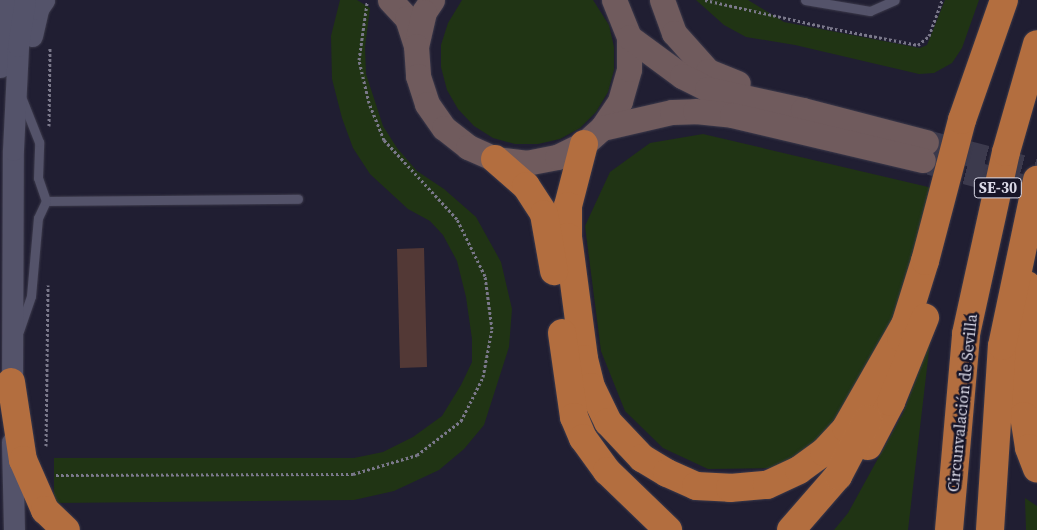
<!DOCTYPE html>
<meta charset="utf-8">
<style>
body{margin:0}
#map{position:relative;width:1037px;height:530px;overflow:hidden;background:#201e32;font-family:"Source Serif 4",serif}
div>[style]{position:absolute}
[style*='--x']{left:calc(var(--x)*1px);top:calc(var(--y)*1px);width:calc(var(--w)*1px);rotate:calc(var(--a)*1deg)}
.green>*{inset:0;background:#203414}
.building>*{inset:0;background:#533936}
.secondary-tunnel>*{height:25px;margin-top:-12.5px;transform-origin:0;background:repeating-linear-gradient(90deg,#3c3a4d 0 25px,transparent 0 37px)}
.path>*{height:3px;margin-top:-1.5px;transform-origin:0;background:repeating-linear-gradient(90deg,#7a788a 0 2.5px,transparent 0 5px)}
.roads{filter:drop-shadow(0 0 1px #3c3a4b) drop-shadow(0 0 1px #3c3a4b)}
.service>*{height:9px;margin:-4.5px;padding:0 4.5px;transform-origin:4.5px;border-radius:4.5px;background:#54536a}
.tertiary>*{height:21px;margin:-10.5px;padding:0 10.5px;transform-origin:10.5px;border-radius:10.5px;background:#54536a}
.secondary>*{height:25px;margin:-12.5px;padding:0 12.5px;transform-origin:12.5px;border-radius:12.5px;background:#705b5d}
.motorway>*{height:28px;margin:-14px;padding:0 14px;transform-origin:14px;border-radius:14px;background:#b36e3f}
span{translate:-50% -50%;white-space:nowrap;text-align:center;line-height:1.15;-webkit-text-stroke:5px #171528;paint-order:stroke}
.shield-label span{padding:1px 4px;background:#171528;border:1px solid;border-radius:4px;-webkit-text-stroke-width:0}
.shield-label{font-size:15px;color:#dbdae8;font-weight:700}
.street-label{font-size:16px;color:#dbdae8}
</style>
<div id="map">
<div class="green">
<div style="clip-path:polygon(340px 0,357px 0,370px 8px,365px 47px,366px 74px,383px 126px,397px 148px,417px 171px,444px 189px,476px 217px,501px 262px,512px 309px,509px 347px,484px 425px,464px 449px,439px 470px,394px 491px,354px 500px,54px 503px,54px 458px,354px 458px,383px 452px,413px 437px,442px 416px,461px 385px,472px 362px,472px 339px,466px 297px,457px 261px,443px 235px,430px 221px,408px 209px,370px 174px,353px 148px,342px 118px,332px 79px,331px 36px)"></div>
<div style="clip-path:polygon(462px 0,593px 0,609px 25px,614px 47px,614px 70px,608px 92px,596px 112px,580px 128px,560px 139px,538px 144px,515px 144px,493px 138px,474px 126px,458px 109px,447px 90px,441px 67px,441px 45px,448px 23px)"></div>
<div style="clip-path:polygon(696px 0,748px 0,784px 22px,920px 48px,927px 45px,945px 0,979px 0,962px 48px,952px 63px,934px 73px,919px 74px,795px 45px,746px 37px,724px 25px)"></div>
<div style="clip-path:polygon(703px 134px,941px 190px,902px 303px,861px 390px,821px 443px,773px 468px,708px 469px,663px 448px,625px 411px,601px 351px,585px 226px,610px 172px,650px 143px)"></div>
<div style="clip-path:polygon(930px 342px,908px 530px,834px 530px,848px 513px,903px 413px)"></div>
<div style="clip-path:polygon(1025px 498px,1037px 506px,1037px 530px,1026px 530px)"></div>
</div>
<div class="building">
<div style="clip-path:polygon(424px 248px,427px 367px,400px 368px,397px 249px)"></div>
</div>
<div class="secondary-tunnel">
<div style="--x:926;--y:142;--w:115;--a:14.6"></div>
<div style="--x:930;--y:162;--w:111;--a:14.7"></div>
</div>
<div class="path">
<div style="--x:705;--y:0;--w:128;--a:12.6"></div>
<div style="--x:830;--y:28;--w:90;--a:10.9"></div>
<div style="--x:918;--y:45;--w:14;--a:-39"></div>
<div style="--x:929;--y:36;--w:38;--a:-70"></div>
<div style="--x:49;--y:126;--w:79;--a:-89.3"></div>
<div style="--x:46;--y:446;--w:161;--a:-89.3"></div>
<div style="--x:56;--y:475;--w:297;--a:-0.2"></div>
<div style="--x:353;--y:474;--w:67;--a:-16.5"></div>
<div style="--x:417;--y:455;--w:56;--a:-37.7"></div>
<div style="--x:461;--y:421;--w:49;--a:-63.4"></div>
<div style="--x:483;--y:377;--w:49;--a:-79.4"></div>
<div style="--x:492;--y:329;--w:53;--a:-97.5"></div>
<div style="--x:485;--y:276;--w:64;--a:-116.2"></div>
<div style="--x:457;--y:219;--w:108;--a:-132.7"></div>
<div style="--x:384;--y:140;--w:40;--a:-112"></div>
<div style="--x:369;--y:103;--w:44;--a:-103.1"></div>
<div style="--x:359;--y:60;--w:58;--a:-82"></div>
</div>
<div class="roads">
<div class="service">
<div style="--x:805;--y:0;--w:66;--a:9.6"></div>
<div style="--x:870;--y:11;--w:27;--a:-24"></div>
<div style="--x:46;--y:201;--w:252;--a:-0.5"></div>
<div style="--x:19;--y:331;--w:37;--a:-71"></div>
<div style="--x:31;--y:296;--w:78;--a:-84.9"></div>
<div style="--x:38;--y:218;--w:19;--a:-65"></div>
<div style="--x:46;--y:201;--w:24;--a:-109"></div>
<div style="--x:38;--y:178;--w:36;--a:-88"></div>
<div style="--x:39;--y:142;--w:46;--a:-111.6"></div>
</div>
<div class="tertiary">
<div style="--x:32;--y:36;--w:28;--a:-77"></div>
<div style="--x:38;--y:9;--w:11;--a:-56"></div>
<div style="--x:0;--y:67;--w:67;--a:-84"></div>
<div style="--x:12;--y:397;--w:247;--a:-89.8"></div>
<div style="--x:13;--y:150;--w:104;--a:-87.2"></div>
<div style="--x:18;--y:46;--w:47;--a:-81.3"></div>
<div style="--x:12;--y:442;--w:88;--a:88.7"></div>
</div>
<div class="secondary">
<div style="--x:390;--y:0;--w:25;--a:47"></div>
<div style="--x:407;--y:18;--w:29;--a:72"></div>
<div style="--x:432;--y:0;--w:14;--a:124"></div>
<div style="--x:424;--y:12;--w:35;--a:103"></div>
<div style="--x:416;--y:46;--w:30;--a:86"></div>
<div style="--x:418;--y:76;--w:29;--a:72"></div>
<div style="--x:427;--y:104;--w:29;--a:55"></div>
<div style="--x:444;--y:128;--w:31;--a:38"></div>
<div style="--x:468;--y:147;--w:30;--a:24"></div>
<div style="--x:495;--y:159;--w:31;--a:7"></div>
<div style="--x:526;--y:163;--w:32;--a:-11"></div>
<div style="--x:557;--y:157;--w:30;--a:-26"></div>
<div style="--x:584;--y:144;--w:24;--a:-42"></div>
<div style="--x:602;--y:128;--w:32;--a:-56"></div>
<div style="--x:620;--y:101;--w:33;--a:-74"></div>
<div style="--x:629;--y:69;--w:32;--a:-90"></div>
<div style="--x:629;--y:37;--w:40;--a:-112"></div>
<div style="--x:662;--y:0;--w:35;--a:70"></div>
<div style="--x:674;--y:33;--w:51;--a:48.2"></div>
<div style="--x:708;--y:71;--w:32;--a:22"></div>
<div style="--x:629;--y:37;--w:66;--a:36.3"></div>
<div style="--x:682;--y:76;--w:28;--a:27"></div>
<div style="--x:707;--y:89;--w:98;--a:12.3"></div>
<div style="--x:803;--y:110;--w:127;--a:14.6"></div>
<div style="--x:602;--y:128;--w:72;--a:-12.9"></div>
<div style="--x:672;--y:112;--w:23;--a:-2"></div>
<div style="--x:695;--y:111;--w:37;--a:6"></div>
<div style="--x:732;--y:115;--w:196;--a:13.3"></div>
</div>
<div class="motorway">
<div style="--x:584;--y:144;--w:64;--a:104.5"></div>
<div style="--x:568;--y:206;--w:31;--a:90"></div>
<div style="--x:568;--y:237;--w:123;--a:82.5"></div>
<div style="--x:584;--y:359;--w:29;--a:76"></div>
<div style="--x:591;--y:387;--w:39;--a:64"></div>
<div style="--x:608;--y:422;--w:50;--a:46.6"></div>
<div style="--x:642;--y:458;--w:29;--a:31"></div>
<div style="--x:667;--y:473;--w:32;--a:24"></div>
<div style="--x:696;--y:486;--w:34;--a:3"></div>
<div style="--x:730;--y:488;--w:37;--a:-5"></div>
<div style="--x:767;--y:485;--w:35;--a:-25"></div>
<div style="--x:799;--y:470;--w:31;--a:-36"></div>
<div style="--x:824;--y:452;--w:33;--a:-47"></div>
<div style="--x:846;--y:428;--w:123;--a:-60.3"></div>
<div style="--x:495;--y:159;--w:41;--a:41.1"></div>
<div style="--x:526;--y:186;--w:33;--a:57"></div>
<div style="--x:544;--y:214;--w:58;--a:80"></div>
<div style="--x:1027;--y:285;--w:131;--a:91.3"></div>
<div style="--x:1024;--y:416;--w:32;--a:81"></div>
<div style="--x:1029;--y:448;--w:22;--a:69"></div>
<div style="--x:562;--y:333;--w:85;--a:81.9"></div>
<div style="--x:574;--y:417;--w:23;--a:67"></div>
<div style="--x:583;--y:438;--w:41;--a:54"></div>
<div style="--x:607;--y:471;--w:85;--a:44"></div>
<div style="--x:901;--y:338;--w:81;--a:-72.7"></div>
<div style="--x:925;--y:261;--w:146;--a:-75.3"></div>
<div style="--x:962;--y:120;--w:127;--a:-70.7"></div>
<div style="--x:11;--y:382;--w:79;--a:81.3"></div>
<div style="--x:23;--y:460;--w:55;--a:66.3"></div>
<div style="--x:45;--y:510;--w:29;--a:44"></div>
<div style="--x:868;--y:446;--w:50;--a:-62.4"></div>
<div style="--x:891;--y:402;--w:91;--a:-68"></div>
<div style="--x:791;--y:530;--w:72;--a:-49"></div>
<div style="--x:838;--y:476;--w:64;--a:-62.2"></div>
<div style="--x:949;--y:530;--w:197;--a:-85"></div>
<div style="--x:966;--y:334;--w:186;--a:-77.6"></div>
<div style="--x:1006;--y:152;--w:112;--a:-74"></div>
<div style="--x:990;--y:530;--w:184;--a:-86.3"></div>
<div style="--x:1002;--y:346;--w:170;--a:-78.1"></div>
</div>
</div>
<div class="shield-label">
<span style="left:998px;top:188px">SE-30</span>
</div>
<div class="street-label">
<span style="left:962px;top:403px;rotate:-84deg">Circunvalación de Sevilla</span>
</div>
</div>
